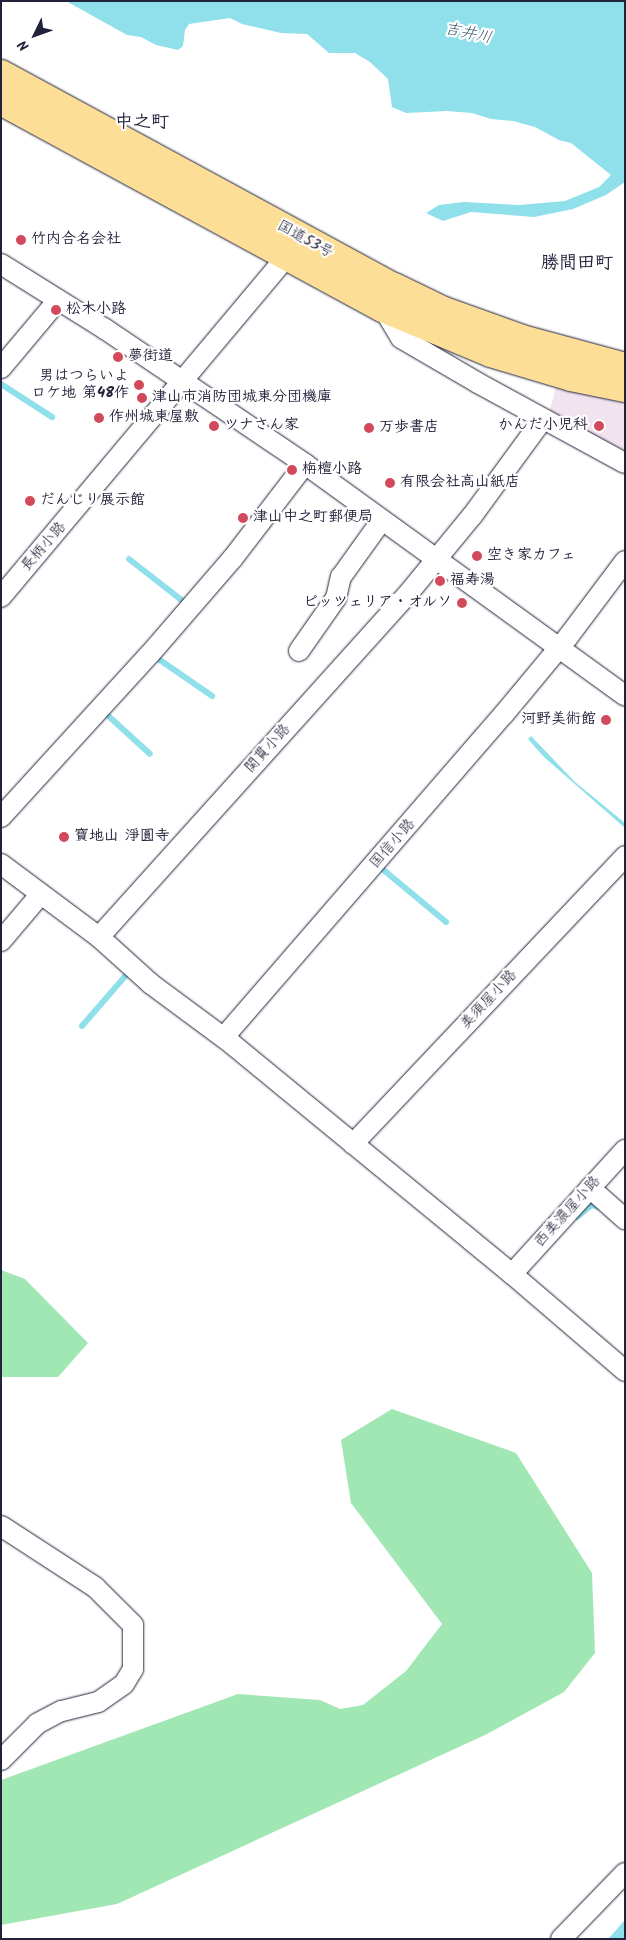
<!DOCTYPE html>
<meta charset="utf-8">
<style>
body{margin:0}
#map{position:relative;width:626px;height:1940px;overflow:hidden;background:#fff;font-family:Kalam,"Klee One",sans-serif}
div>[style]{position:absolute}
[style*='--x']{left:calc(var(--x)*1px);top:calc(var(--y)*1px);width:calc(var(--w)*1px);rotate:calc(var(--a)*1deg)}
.built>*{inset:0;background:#f2e4ef}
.green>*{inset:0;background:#a1e7b4}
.water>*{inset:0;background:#8fe0ea}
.stream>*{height:6px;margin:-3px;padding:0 3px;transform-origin:3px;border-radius:3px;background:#8fe0ea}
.roads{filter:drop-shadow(0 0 1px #22223b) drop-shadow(0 0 1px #22223b)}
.minor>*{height:20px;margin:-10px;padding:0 10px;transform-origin:10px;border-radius:10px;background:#fff}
.highway>*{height:28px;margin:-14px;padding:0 14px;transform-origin:14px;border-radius:14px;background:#fdde96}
.dots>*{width:14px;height:14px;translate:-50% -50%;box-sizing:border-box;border:2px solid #fff;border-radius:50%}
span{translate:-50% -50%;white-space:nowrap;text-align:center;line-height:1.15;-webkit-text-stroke:4.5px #fff;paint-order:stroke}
.poi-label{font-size:15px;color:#22223b;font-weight:700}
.left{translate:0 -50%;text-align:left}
.right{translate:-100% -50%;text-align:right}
.street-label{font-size:15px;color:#22223b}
.water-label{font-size:16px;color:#435b70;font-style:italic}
.quarter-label{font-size:18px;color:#22223b;font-weight:700}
.frame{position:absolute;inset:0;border:2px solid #22223b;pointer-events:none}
.north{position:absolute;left:10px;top:10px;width:50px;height:50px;-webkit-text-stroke:4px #fff;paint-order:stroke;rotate:228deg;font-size:14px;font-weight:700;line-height:20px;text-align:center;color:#22223b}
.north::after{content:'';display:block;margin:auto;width:18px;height:22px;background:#22223b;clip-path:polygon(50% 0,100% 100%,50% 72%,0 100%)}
</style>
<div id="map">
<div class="built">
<div style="clip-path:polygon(556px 387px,625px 403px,625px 455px,549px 413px)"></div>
</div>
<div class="green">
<div style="clip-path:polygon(1px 1270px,25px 1279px,88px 1343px,58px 1377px,1px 1377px)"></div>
<div style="clip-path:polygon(392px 1409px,516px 1453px,592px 1573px,595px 1653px,564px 1692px,485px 1735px,117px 1904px,1px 1925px,1px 1780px,238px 1694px,320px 1700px,340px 1709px,363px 1705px,406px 1671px,442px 1624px,351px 1503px,341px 1440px)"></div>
</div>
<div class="water">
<div style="clip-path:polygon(66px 1px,625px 1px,625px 182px,606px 195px,573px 209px,534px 217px,471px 212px,443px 221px,426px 213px,439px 205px,464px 202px,519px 205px,565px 201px,599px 187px,611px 175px,571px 143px,559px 140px,535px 127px,513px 121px,491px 119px,472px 113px,447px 111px,406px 113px,392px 107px,388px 79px,370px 62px,355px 53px,329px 53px,307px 34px,281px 33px,242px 24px,230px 18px,189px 24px,185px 30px,183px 46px,178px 50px,156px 45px,141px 37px,127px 35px)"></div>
<div style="clip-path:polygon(531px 736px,575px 782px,625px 823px,625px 828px,544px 757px,528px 739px)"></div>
<div style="clip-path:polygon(625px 1920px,625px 1939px,608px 1939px)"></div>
</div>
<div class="stream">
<div style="--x:1;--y:384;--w:61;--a:32.9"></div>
<div style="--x:129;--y:559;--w:70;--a:38"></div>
<div style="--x:157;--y:658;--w:67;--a:34.6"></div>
<div style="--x:104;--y:712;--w:62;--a:42.4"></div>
<div style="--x:380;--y:867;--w:86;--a:39.8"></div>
<div style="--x:82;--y:1026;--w:69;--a:-49.1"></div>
<div style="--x:577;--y:1217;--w:19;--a:-39"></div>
<div style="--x:592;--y:1205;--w:10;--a:17"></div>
</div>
<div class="roads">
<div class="minor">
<div style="--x:1;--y:264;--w:123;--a:32"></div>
<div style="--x:105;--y:329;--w:241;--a:34"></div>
<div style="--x:305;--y:464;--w:395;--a:35.9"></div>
<div style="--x:383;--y:308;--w:35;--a:59"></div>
<div style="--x:401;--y:338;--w:89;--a:30.3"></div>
<div style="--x:478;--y:383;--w:167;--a:28.6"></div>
<div style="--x:1;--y:368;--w:89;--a:-50"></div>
<div style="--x:1;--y:597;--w:445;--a:-50"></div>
<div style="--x:299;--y:651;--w:65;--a:-55.1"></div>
<div style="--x:336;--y:598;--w:22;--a:-77"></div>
<div style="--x:341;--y:577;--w:70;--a:-54.3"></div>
<div style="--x:1;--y:817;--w:221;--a:-47.6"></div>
<div style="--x:150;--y:654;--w:127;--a:-49.2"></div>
<div style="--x:233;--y:558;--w:118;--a:-52.5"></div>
<div style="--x:1;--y:864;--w:122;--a:36.7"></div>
<div style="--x:99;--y:937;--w:70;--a:42.1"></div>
<div style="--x:151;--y:984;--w:101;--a:36.5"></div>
<div style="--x:232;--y:1044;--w:362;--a:39.4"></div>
<div style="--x:512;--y:1274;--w:149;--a:40.6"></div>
<div style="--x:99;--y:937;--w:460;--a:-48"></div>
<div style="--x:407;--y:595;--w:102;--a:-50.6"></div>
<div style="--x:472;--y:516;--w:120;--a:-53.8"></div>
<div style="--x:1;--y:941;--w:60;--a:-49.7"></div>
<div style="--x:224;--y:1037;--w:427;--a:-49.1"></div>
<div style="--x:504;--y:714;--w:100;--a:-50.3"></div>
<div style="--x:568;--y:637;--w:95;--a:-53.1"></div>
<div style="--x:353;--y:1144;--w:396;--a:-46.6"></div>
<div style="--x:590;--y:1188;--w:47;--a:41.5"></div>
<div style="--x:512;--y:1274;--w:168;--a:-47.7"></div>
<div style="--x:1;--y:1526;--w:112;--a:33"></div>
<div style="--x:95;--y:1587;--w:54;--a:45"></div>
<div style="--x:133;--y:1625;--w:44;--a:90"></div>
<div style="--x:133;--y:1669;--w:17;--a:121"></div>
<div style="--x:124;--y:1684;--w:32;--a:145"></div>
<div style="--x:98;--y:1702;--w:38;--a:166"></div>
<div style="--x:61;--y:1711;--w:27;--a:152"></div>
<div style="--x:37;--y:1724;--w:51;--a:135"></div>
<div style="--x:561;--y:1939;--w:92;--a:-45.9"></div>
</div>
<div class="highway">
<div style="--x:1;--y:74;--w:447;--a:28.5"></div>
<div style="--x:394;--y:287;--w:55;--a:25.6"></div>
<div style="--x:444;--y:311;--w:83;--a:19.7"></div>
<div style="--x:522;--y:339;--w:107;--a:15.2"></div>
<div style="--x:1;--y:101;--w:434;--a:28.5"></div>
<div style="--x:383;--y:308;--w:117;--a:22.6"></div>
<div style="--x:491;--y:353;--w:84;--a:16.7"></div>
<div style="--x:571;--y:377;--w:55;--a:11.5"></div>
</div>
</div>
<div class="dots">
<div style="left:21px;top:240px;background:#d1495b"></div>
<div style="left:56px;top:310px;background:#d1495b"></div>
<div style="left:118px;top:357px;background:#d1495b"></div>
<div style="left:139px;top:385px;background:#d1495b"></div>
<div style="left:142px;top:398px;background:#d1495b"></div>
<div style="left:99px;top:418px;background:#d1495b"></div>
<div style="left:214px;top:426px;background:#d1495b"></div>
<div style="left:599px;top:426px;background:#d1495b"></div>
<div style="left:369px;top:428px;background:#d1495b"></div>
<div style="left:292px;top:470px;background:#d1495b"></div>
<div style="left:390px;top:483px;background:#d1495b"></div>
<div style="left:30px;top:501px;background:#d1495b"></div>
<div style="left:243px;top:518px;background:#d1495b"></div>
<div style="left:477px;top:556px;background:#d1495b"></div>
<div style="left:440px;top:581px;background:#d1495b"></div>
<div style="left:462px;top:603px;background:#d1495b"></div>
<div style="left:606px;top:720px;background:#d1495b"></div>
<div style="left:64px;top:837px;background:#d1495b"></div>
</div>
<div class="poi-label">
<span class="left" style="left:31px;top:240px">竹内合名会社</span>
<span class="left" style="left:66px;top:310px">松木小路</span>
<span class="left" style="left:128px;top:357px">夢街道</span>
<span class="right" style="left:129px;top:385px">男はつらいよ<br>ロケ地 第48作</span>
<span class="left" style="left:152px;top:398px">津山市消防団城東分団機庫</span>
<span class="left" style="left:109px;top:418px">作州城東屋敷</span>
<span class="left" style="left:224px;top:426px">ツナさん家</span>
<span class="right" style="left:588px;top:426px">かんだ小児科</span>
<span class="left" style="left:379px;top:428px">万歩書店</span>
<span class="left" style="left:302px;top:470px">栴檀小路</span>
<span class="left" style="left:400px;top:483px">有限会社高山紙店</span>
<span class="left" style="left:40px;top:501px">だんじり展示館</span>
<span class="left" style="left:253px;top:518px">津山中之町郵便局</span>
<span class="left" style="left:487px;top:556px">空き家カフェ</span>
<span class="left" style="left:450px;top:581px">福寿湯</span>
<span class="right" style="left:452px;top:603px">ピッツェリア・オルソ</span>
<span class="right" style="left:596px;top:720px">河野美術館</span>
<span class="left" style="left:74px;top:837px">寶地山 淨圓寺</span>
</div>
<div class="street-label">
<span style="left:305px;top:240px;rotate:29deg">国道53号</span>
<span style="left:44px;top:547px;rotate:-49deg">長柄小路</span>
<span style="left:268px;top:749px;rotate:-48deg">関貫小路</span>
<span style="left:393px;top:844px;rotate:-49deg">国信小路</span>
<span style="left:489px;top:1000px;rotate:-47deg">美須屋小路</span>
<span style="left:568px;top:1212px;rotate:-48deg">西美濃屋小路</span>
</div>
<div class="water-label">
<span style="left:468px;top:34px;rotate:12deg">吉井川</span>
</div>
<div class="quarter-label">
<span style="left:142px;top:123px">中之町</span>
<span style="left:577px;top:264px">勝間田町</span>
</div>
<div class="frame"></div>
<div class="north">N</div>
</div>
